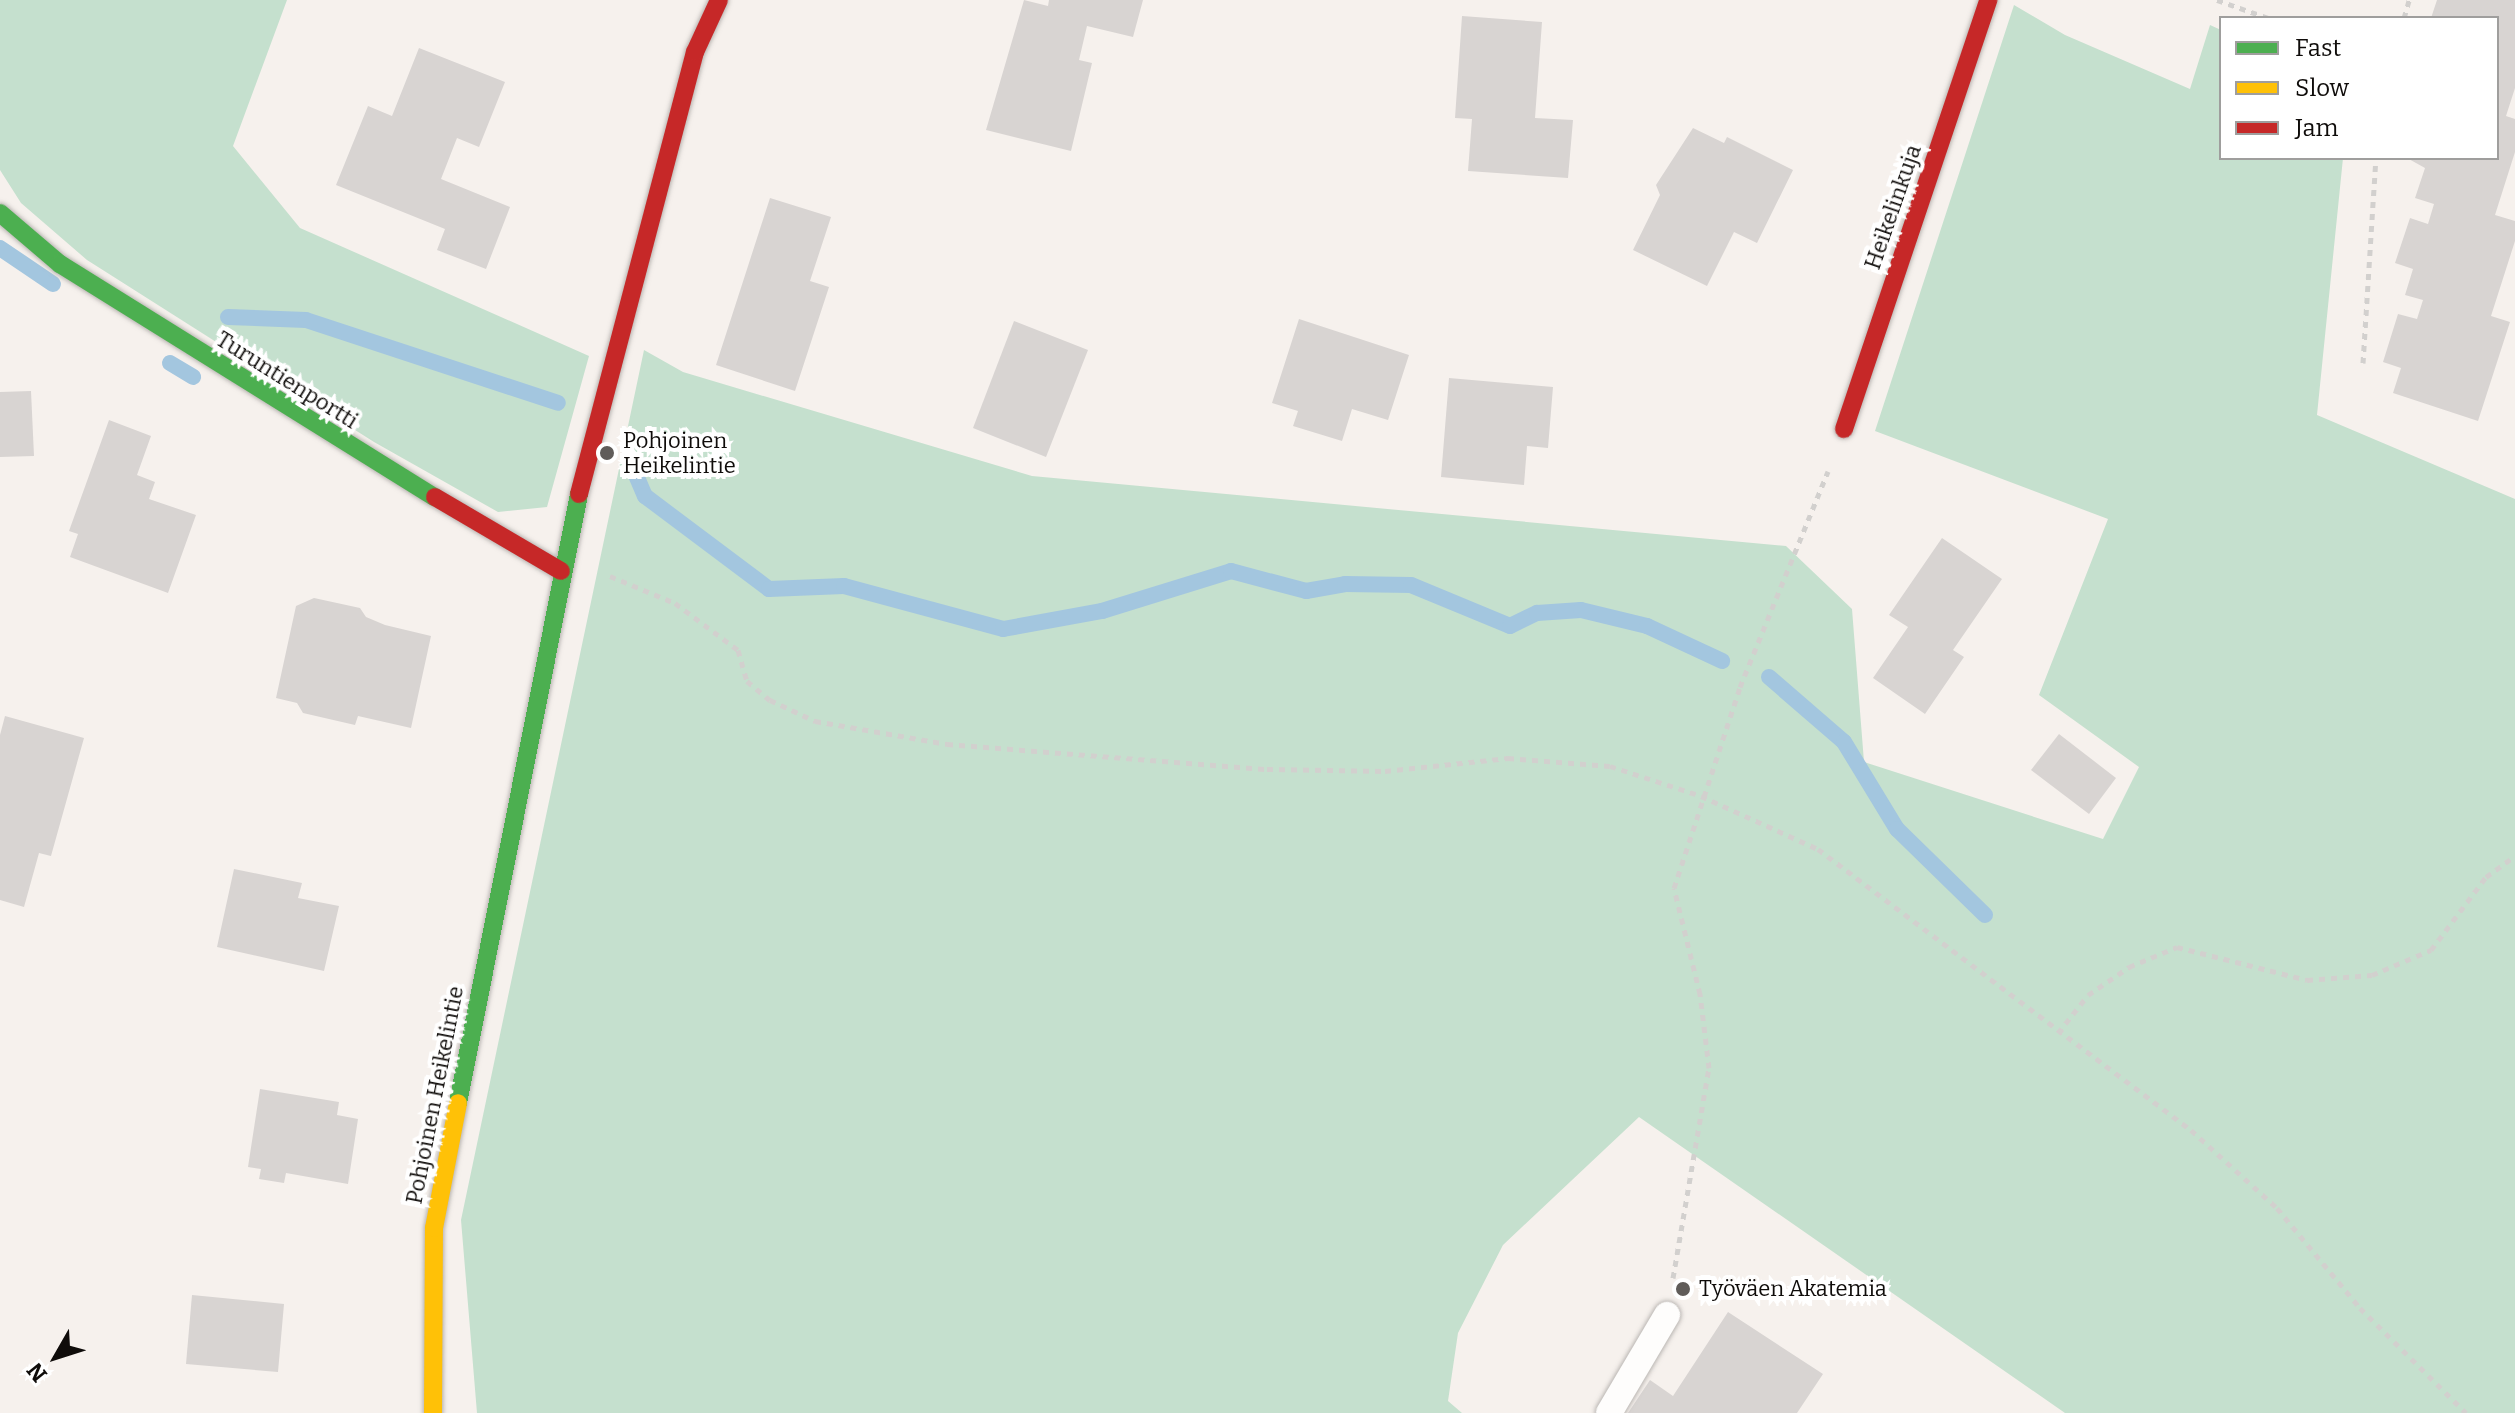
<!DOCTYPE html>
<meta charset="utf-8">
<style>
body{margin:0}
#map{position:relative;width:2515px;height:1413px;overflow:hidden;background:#f6f1ed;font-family:Bitter,serif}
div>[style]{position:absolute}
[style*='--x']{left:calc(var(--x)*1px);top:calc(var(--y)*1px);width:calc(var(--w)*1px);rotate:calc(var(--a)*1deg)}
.green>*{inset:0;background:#c5e0ce}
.stream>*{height:16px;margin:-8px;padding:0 8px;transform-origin:8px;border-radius:8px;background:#a3c6df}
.building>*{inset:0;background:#d8d4d2}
.path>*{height:5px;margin-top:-2.5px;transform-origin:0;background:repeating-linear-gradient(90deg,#d2d0ce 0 6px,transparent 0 12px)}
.roads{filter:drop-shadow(0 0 2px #bab6b3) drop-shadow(0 0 2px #bab6b3)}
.lane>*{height:26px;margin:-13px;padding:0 13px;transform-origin:13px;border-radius:13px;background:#fefdfc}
.fast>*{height:18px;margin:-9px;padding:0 9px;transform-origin:9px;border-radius:9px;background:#4caf50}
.slow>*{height:18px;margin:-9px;padding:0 9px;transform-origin:9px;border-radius:9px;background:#ffc107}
.jam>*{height:18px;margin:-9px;padding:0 9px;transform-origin:9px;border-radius:9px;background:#c62828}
.dots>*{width:22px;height:22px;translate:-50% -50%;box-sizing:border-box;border:4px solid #fff;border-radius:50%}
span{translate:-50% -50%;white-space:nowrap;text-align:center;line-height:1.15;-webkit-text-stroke:8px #fff;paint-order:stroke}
.street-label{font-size:22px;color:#0f0c0a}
.poi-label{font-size:22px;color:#0f0c0a}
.left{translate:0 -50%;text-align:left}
.legend{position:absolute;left:2219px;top:16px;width:280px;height:144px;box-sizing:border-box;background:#fff;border:2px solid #9f9e9d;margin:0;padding:10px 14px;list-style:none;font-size:24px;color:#0f0c0a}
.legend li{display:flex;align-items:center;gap:16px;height:40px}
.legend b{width:40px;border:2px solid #9f9e9d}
.north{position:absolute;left:16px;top:1317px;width:80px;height:80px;-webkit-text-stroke:6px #fff;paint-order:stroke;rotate:231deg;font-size:22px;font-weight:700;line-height:32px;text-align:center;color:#0f0c0a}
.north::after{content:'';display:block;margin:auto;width:28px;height:36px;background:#0f0c0a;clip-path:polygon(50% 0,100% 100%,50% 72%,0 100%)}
</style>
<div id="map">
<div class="green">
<div style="clip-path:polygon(0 0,287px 0,233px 146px,300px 228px,589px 356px,547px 507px,498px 512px,374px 442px,87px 260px,21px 203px,0 170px)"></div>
<div style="clip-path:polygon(2014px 5px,2065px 35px,2190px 89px,2210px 25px,2221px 30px,2221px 158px,2343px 158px,2317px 415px,2515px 499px,2515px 1413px,2065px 1413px,1639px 1117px,1503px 1245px,1458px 1333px,1448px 1401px,1462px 1413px,477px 1413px,461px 1220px,644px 350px,683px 372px,1032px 476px,1786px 546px,1852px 609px,1864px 762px,2103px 839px,2139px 767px,2039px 695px,2108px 519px,1875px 431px)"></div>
</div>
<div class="stream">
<div style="--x:0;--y:248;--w:64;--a:34.2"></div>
<div style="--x:228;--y:317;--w:78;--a:2.2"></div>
<div style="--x:306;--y:320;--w:265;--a:18.2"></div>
<div style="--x:170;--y:363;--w:27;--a:31"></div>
<div style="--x:630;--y:461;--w:38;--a:67"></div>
<div style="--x:645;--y:496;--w:155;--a:36.9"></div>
<div style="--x:769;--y:589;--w:75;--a:-2.3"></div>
<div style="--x:844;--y:586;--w:165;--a:15.1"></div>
<div style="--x:1003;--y:629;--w:101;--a:-10.3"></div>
<div style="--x:1102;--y:611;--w:135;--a:-17.2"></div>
<div style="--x:1231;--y:571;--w:78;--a:14.9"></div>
<div style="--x:1306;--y:591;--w:40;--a:-10"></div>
<div style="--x:1345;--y:584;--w:66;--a:0.9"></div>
<div style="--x:1411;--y:585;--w:107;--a:22.5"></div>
<div style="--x:1510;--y:626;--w:30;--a:-26"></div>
<div style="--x:1537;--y:613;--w:44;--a:-3.9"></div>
<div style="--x:1581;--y:610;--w:68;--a:13.6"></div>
<div style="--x:1647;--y:626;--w:83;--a:25"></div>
<div style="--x:1769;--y:677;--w:99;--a:40.9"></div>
<div style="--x:1844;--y:742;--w:102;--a:58.7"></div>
<div style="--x:1897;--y:829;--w:123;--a:44.3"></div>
</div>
<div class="building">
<div style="clip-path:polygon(1024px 0,1048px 6px,1049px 0,1143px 0,1133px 37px,1087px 26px,1079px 60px,1092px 63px,1071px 151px,986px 130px)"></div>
<div style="clip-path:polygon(2437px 0,2515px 0,2515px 88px,2506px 116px,2515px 119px,2515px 152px,2495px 215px,2515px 221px,2515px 241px,2491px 316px,2510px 322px,2478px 421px,2393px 393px,2401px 368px,2383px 362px,2398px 314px,2417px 319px,2423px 300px,2405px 295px,2413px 269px,2395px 263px,2410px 218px,2428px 224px,2434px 204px,2415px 198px,2425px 168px,2407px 158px,2497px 158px,2497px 18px,2431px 18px)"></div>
<div style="clip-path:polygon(1462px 16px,1542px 22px,1535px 118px,1573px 120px,1568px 178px,1468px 171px,1472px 119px,1455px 118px)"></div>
<div style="clip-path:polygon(419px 48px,505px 82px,479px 147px,457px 138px,441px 179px,510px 207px,486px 269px,437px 250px,445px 229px,336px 185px,368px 106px,392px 116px)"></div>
<div style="clip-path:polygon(1693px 128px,1724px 143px,1727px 137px,1793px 170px,1757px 243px,1734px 232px,1707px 286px,1633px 250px,1660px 195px,1656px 185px)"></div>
<div style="clip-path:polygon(770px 198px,831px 217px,810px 281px,829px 287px,795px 391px,716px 365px)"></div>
<div style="clip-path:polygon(1299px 319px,1409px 355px,1388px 420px,1352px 409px,1342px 441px,1293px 426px,1298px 411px,1272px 403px)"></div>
<div style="clip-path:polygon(1014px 321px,1088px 350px,1046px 457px,973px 428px)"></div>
<div style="clip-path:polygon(1449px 378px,1553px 387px,1548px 448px,1527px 446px,1524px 485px,1441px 477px)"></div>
<div style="clip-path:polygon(31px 391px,34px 456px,0 457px,0 392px)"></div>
<div style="clip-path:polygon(109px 420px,151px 436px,137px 475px,155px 482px,149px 499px,196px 515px,168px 593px,70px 557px,78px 534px,69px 531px)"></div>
<div style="clip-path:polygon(1942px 538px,2002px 579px,1953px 650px,1964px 657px,1925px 714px,1873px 678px,1908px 627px,1889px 615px)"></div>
<div style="clip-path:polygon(314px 598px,360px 608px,366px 617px,385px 625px,431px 636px,411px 728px,358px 716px,355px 725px,303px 713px,297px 703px,276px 698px,296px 606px)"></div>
<div style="clip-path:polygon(5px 716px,84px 738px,51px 856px,39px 853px,24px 907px,0 900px,0 735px)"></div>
<div style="clip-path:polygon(2059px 734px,2116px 778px,2089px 814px,2031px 770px)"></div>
<div style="clip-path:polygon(234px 869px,302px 883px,298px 898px,339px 906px,324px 971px,217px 947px)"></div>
<div style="clip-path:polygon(260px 1089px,339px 1102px,337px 1115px,358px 1119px,348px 1184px,286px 1173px,284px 1183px,259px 1179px,261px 1169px,248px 1167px)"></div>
<div style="clip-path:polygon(192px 1295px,284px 1304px,278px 1372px,186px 1364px)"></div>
<div style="clip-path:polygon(1728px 1312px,1823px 1374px,1797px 1413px,1628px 1413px,1650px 1380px,1673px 1396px)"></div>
</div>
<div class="path">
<div style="--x:2217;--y:0;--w:54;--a:19.4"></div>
<div style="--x:2404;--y:18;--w:19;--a:-74"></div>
<div style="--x:2363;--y:363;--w:205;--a:-86.4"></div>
<div style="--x:610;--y:576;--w:70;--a:22.6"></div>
<div style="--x:675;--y:603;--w:79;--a:36.7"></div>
<div style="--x:738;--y:650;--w:32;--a:74"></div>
<div style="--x:747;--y:681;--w:30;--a:40"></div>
<div style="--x:770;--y:700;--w:50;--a:25"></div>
<div style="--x:815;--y:721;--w:134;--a:9.9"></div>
<div style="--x:947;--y:744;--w:321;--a:4.5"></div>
<div style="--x:1267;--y:769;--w:118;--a:1"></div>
<div style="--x:1385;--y:771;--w:124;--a:-6"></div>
<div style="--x:1508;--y:758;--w:102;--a:4.5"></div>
<div style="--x:1610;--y:766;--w:96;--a:18.2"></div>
<div style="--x:1701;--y:796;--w:128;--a:24.4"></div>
<div style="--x:1818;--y:849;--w:467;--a:37"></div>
<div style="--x:2191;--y:1130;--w:116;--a:42.2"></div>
<div style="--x:2277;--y:1208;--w:130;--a:50.3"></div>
<div style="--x:2360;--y:1308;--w:149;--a:44.7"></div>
<div style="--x:2058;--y:1033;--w:48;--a:-51.7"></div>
<div style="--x:2088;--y:995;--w:50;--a:-34.3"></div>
<div style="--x:2129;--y:967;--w:52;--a:-22.6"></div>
<div style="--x:2177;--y:947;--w:134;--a:14.2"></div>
<div style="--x:2307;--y:980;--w:65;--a:-4.4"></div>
<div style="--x:2372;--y:975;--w:64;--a:-23"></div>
<div style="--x:2431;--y:950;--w:91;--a:-53"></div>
<div style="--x:2486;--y:877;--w:36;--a:-36"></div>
<div style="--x:1673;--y:1278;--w:213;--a:-80.3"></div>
<div style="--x:1709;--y:1068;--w:75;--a:-96.9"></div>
<div style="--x:1700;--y:994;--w:109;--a:-103.8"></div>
<div style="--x:1674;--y:888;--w:212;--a:-71.8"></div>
<div style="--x:1740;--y:687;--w:233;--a:-67.8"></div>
</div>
<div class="roads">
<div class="lane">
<div style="--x:1609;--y:1413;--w:114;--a:-59.4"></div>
</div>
<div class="fast">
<div style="--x:0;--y:213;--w:79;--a:40.4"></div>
<div style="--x:60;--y:264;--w:441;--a:31.9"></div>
<div style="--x:458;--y:1103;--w:621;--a:-78.76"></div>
</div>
<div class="slow">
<div style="--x:433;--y:1413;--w:185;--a:-89.7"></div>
<div style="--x:434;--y:1228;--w:127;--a:-79.1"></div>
</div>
<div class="jam">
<div style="--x:1844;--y:429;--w:453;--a:-71.4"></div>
<div style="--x:579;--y:494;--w:457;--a:-75.3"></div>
<div style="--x:695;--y:52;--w:57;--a:-65.2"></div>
<div style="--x:435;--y:497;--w:146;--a:30.4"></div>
</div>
</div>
<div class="dots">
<div style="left:607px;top:453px;background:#605c59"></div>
<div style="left:1683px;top:1289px;background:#605c59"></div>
</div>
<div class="street-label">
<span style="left:1893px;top:207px;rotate:-71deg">Heikelinkuja</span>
<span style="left:287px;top:380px;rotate:32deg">Turuntienportti</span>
<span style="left:435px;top:1095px;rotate:-79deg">Pohjoinen Heikelintie</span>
</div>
<div class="poi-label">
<span class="left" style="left:623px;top:453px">Pohjoinen<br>Heikelintie</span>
<span class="left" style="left:1699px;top:1289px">Työväen Akatemia</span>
</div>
<ul class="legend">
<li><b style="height:10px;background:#4caf50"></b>Fast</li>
<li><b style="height:10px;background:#ffc107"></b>Slow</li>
<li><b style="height:10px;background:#c62828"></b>Jam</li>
</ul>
<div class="north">N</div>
</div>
